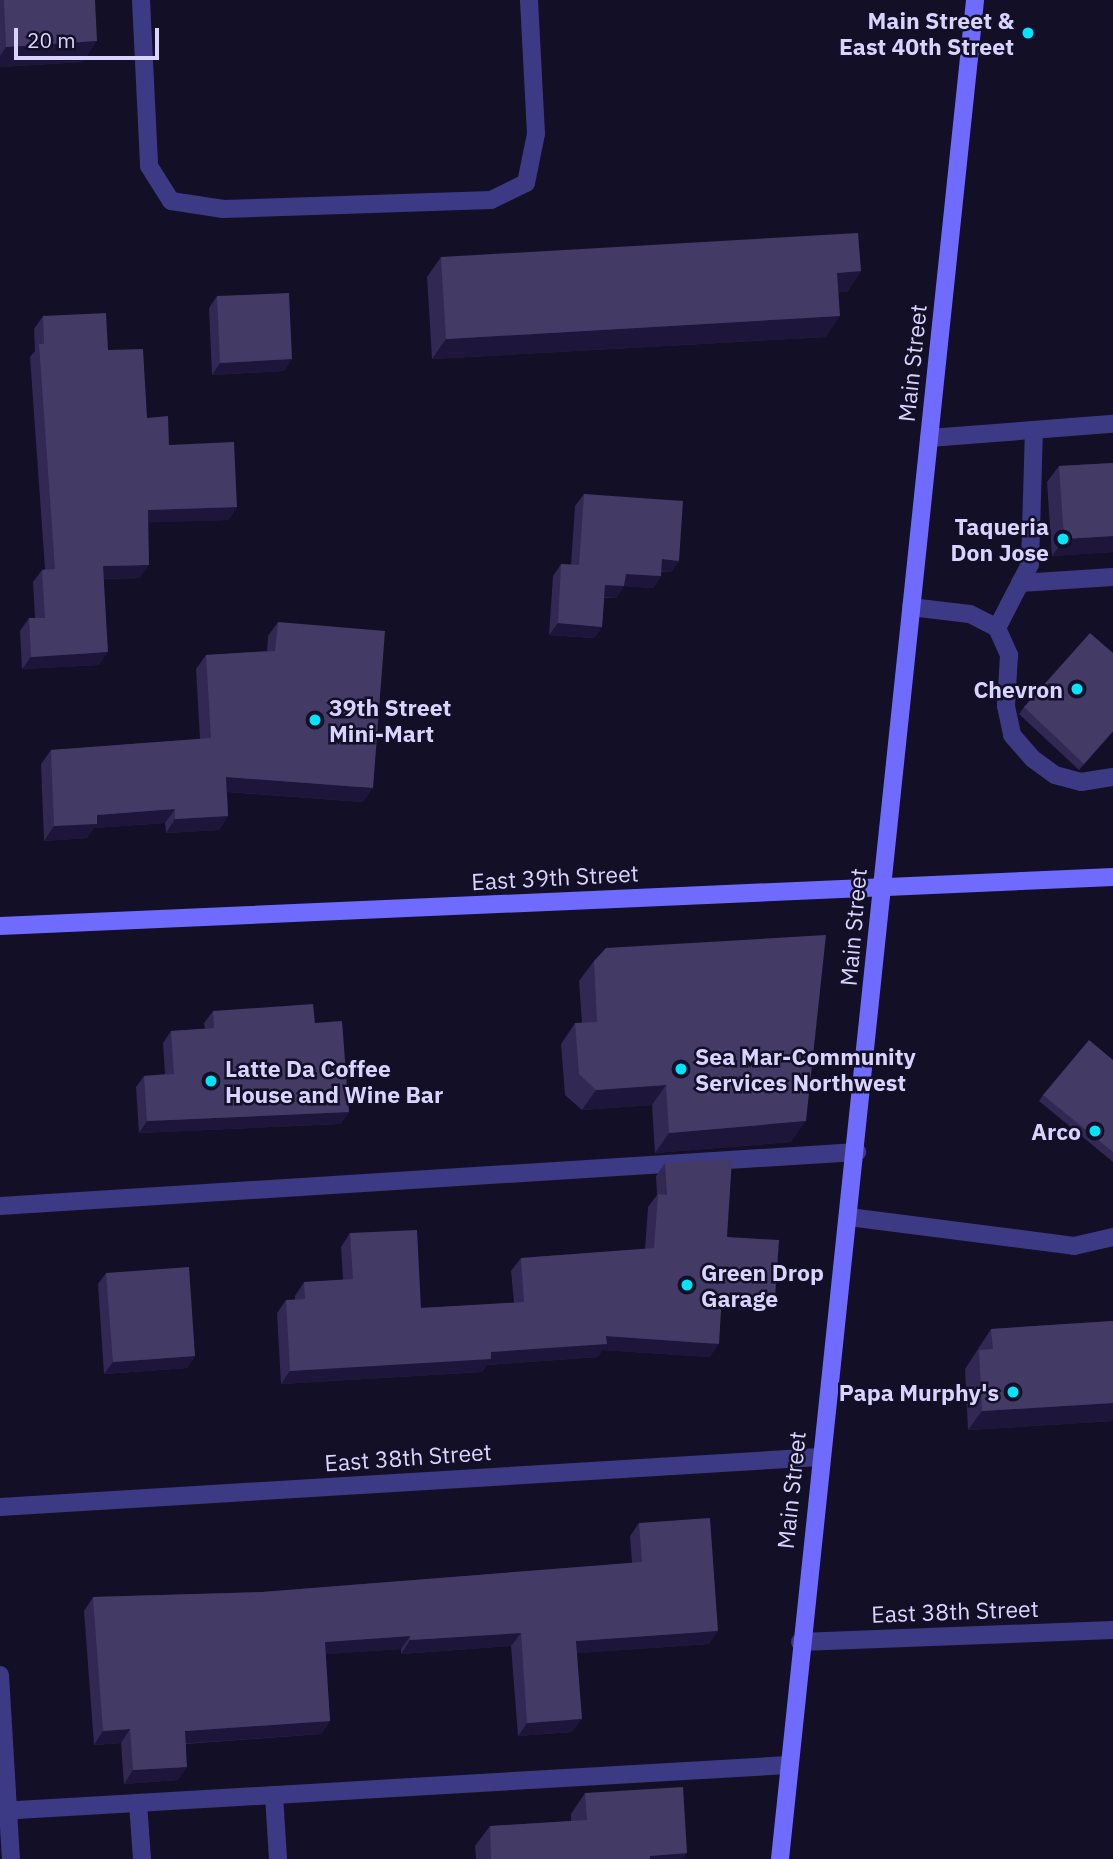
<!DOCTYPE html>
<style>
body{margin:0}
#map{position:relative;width:1113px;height:1859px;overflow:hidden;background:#130f26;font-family:"IBM Plex Sans",sans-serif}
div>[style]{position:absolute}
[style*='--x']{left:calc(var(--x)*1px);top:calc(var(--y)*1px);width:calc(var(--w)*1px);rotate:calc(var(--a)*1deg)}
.lane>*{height:18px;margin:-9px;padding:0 9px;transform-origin:9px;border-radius:9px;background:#3d3a85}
.street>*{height:18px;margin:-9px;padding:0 9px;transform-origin:9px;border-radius:9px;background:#3d3a85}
.secondary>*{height:18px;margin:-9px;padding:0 9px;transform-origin:9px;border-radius:9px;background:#6f6bff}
.wall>*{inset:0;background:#312854}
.shaded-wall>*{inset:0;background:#1d163a}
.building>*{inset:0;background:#433a66}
.dots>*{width:19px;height:19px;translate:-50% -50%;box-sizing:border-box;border:4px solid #130f26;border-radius:50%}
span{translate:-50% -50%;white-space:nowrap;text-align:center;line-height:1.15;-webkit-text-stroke:5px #130f26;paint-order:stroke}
.poi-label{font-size:23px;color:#d9d4ff;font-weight:700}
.right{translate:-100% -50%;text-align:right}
.left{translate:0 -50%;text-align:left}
.street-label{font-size:23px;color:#d9d4ff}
.scale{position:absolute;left:14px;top:28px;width:145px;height:32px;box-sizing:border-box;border:4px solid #d9d4ff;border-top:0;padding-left:9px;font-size:21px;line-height:24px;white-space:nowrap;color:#d9d4ff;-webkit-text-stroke:5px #130f26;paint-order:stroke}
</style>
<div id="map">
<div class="lane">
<div style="--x:141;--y:0;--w:166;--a:87.2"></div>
<div style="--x:149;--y:166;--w:41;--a:57.8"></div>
<div style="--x:171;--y:201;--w:53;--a:8.7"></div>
<div style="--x:223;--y:209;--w:268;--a:-1.9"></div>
<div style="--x:491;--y:200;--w:39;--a:-26"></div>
<div style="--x:526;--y:183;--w:50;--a:-78.5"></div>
<div style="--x:536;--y:134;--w:134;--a:-93"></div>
<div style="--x:929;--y:438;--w:185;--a:-4.4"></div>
<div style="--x:1020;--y:583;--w:93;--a:-3.7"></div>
<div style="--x:911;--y:607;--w:59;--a:6.8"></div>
<div style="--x:970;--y:614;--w:30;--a:27"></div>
<div style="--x:997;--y:628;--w:30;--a:66"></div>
<div style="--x:1009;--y:655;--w:51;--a:93.4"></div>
<div style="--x:1006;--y:706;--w:30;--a:78"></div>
<div style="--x:1012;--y:735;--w:32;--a:49"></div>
<div style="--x:1033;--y:759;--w:27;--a:36"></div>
<div style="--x:1055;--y:775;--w:27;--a:15"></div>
<div style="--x:1081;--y:782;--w:32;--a:-9"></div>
<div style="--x:997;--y:628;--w:72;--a:-62.7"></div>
<div style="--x:1030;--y:564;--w:134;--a:-88.3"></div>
<div style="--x:0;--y:1206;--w:859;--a:-3.61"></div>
<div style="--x:849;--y:1217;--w:227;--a:7.3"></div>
<div style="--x:1074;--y:1246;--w:40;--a:-13"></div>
<div style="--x:274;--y:1795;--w:64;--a:86.4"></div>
<div style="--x:138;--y:1803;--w:56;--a:85.9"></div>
<div style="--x:0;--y:1811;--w:789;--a:-3.34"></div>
</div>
<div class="street">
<div style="--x:0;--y:1507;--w:821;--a:-3.49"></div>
<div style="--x:800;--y:1642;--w:313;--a:-2.2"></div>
<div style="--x:0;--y:1675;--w:184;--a:86.6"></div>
</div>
<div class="secondary">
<div style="--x:0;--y:926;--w:1114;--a:-2.52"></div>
<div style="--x:780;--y:1859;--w:1869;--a:-84.01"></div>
</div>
<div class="wall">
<div style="clip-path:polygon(0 0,95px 0,83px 62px,0 67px)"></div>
<div style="clip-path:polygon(441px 257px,861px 271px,847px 292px,839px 292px,826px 337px,432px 359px,427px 277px)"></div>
<div style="clip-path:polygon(217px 296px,292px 359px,284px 371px,212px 375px,209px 308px)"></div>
<div style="clip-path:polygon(43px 316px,108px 350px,147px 418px,169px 445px,237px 507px,228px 520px,148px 522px,140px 578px,104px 579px,99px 665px,22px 669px,20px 631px,29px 618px,35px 618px,33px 582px,42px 570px,45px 569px,30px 357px,35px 351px,34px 329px)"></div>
<div style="clip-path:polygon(1113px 463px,1113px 552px,1052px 556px,1047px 482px,1059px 466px)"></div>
<div style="clip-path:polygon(584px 494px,679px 561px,671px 572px,661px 572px,661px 576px,653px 588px,624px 586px,616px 598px,604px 598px,602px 627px,594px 638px,549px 635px,553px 576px,561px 564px,571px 565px,575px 506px)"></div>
<div style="clip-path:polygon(278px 622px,363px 802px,227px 792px,228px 816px,219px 830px,166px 833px,165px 823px,94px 828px,87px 838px,44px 841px,41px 764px,51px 750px,200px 739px,196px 669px,206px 655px,267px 651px,268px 636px)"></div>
<div style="clip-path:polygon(1113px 653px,1113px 732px,1079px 770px,1019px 714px,1024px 707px)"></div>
<div style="clip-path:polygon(594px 961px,791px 1142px,655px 1153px,652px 1105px,582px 1110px,565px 1095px,561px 1044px,575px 1023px,582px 1023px,579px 981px)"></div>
<div style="clip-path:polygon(213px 1011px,315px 1023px,349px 1112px,340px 1124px,139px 1133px,136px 1087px,144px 1076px,165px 1074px,163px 1043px,171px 1031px,205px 1029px,204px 1023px)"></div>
<div style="clip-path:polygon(1113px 1060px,1113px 1162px,1039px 1101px,1043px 1095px)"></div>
<div style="clip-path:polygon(665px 1163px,727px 1237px,765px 1311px,721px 1308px,710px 1357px,602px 1350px,598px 1357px,487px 1365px,482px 1372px,281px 1384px,277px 1313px,286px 1300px,295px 1300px,295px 1296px,304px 1282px,343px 1280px,341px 1247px,350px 1233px,421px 1308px,514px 1303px,511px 1271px,521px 1258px,645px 1249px,648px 1207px,657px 1195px,656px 1176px)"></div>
<div style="clip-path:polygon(106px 1273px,195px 1356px,187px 1368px,104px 1374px,98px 1284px)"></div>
<div style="clip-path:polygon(1113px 1321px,1113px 1421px,968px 1430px,965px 1369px,991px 1329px)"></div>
<div style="clip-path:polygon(639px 1523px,709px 1644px,577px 1653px,572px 1732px,518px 1736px,511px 1646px,401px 1654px,401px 1649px,325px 1654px,330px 1721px,321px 1734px,186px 1744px,178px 1780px,124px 1784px,121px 1743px,94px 1745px,84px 1611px,93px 1597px,262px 1592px,632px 1563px,630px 1536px)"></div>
<div style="clip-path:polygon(585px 1793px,687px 1853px,682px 1859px,476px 1859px,475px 1846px,490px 1826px,571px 1821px,571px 1814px)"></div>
</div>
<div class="shaded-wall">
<div style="clip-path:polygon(97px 41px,83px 62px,0 67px,0 56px,6px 47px)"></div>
<div style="clip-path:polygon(861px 271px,847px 292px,823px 293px,837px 273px)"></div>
<div style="clip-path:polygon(840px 316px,826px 337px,432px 359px,446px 339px)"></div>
<div style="clip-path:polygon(292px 359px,284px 371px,212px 375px,220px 363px)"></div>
<div style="clip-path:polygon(237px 507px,228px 520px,139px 523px,148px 510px)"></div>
<div style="clip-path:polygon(1113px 536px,1113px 552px,1052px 556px,1064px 539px)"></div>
<div style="clip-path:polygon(662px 559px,679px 561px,671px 572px,654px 571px)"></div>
<div style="clip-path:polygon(149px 565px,140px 578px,94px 579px,103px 566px)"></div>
<div style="clip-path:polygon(626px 574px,661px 576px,653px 588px,624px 586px,616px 598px,597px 597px,605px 585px)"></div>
<div style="clip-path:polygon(558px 623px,602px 627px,594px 638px,549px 635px)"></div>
<div style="clip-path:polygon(108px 652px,99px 665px,22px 669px,31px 657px)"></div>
<div style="clip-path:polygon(1113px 731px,1113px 732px,1079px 770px,1084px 764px)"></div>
<div style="clip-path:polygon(226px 777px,373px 788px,363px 802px,216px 791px)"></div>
<div style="clip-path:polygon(175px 809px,165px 823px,94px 828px,87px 838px,44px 841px,54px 826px,97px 815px)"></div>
<div style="clip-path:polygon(228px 816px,219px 830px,166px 833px,175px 819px)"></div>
<div style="clip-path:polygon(666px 1085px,652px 1105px,582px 1110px,596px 1090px)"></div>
<div style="clip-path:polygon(349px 1112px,340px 1124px,139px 1133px,147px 1121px)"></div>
<div style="clip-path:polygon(806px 1121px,791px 1142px,655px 1153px,669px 1133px)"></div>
<div style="clip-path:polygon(722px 1294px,775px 1298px,765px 1311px,713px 1308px)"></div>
<div style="clip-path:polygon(606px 1336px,719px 1344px,710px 1357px,602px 1350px,598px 1357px,487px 1365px,482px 1372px,281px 1384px,290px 1371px,491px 1352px)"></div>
<div style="clip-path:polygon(195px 1356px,187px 1368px,104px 1374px,113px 1362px)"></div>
<div style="clip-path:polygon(1113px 1403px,1113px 1421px,968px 1430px,982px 1411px)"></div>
<div style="clip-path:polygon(718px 1631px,709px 1644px,567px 1654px,576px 1641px)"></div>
<div style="clip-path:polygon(521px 1633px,511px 1646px,401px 1654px,410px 1640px)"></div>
<div style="clip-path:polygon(410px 1636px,401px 1649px,315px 1655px,325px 1642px)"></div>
<div style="clip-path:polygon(582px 1719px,572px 1732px,518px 1736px,527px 1723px)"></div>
<div style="clip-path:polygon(330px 1721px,321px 1734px,176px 1744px,185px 1731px)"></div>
<div style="clip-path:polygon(130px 1729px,121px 1743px,94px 1745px,103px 1731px)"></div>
<div style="clip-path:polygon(187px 1767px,178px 1780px,124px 1784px,133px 1770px)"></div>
<div style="clip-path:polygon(687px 1853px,682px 1859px,648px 1859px,650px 1856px)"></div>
</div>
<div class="building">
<div style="clip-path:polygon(4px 0,95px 0,97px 41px,6px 47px)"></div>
<div style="clip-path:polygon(858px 233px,861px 271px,837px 273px,840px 316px,446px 339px,441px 257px)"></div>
<div style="clip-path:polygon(289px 293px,292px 359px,220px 363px,217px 296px)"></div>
<div style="clip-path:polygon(106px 313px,108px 350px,143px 349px,147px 418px,168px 416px,169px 445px,234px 442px,237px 507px,148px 510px,149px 565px,103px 566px,108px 652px,31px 657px,29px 618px,45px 618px,42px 570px,55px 569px,39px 344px,44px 344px,43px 316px)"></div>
<div style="clip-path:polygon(1113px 463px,1113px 536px,1064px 539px,1059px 466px)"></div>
<div style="clip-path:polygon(584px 494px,683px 501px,679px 561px,662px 559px,661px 576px,626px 574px,624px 586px,605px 585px,602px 627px,558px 623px,561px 564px,579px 565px)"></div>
<div style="clip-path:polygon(278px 622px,385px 631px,373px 788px,226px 777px,228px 816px,175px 819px,175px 809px,97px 815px,97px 824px,54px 826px,51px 750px,211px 738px,206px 655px,275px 651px)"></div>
<div style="clip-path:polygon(1090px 633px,1113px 653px,1113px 731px,1084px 764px,1024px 707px)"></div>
<div style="clip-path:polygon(826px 935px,806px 1121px,669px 1133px,666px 1085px,596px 1090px,579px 1074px,575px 1023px,597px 1022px,594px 961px,606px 948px)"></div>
<div style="clip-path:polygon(313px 1004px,315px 1023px,342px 1021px,349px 1112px,147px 1121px,144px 1076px,174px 1074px,171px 1031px,214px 1028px,213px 1011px)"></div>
<div style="clip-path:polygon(1089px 1040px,1113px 1060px,1113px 1152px,1043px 1095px)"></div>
<div style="clip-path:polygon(732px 1159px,727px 1237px,779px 1240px,775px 1298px,722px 1294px,719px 1344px,606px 1336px,607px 1344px,491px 1352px,491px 1359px,290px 1371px,286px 1300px,305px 1299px,304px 1282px,353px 1279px,350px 1233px,417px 1230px,421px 1308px,524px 1302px,521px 1258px,654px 1248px,658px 1194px,667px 1195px,665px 1163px)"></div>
<div style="clip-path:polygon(189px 1267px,195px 1356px,113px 1362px,106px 1273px)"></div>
<div style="clip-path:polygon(1113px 1321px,1113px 1403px,982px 1411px,979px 1350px,993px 1349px,991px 1329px)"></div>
<div style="clip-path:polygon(710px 1518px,718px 1631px,576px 1641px,582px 1719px,527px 1723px,521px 1633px,410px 1640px,410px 1636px,325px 1642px,330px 1721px,185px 1731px,187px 1767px,133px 1770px,130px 1729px,103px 1731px,93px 1597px,262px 1592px,642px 1562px,639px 1523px)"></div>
<div style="clip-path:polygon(683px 1787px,687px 1853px,650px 1856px,650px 1859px,491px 1859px,490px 1826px,587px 1820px,585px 1793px)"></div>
</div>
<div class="dots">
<div style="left:1028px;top:33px;background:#00e5ff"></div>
<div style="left:1063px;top:539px;background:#00e5ff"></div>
<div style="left:1077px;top:689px;background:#00e5ff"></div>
<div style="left:315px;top:720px;background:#00e5ff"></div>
<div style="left:681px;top:1069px;background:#00e5ff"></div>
<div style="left:211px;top:1081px;background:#00e5ff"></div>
<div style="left:1095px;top:1131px;background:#00e5ff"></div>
<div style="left:687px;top:1285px;background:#00e5ff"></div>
<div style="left:1013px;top:1392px;background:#00e5ff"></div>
</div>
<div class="poi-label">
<span class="right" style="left:1014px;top:33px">Main Street &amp;<br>East 40th Street</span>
<span class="right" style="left:1049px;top:539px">Taqueria<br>Don Jose</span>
<span class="right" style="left:1063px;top:689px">Chevron</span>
<span class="left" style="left:329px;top:720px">39th Street<br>Mini-Mart</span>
<span class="left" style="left:695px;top:1069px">Sea Mar-Community<br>Services Northwest</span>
<span class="left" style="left:225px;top:1081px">Latte Da Coffee<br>House and Wine Bar</span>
<span class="right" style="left:1081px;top:1131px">Arco</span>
<span class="left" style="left:701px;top:1285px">Green Drop<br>Garage</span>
<span class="right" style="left:999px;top:1392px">Papa Murphy's</span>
</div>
<div class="street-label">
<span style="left:912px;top:363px;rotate:-84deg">Main Street</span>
<span style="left:555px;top:877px;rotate:-3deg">East 39th Street</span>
<span style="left:853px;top:927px;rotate:-85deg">Main Street</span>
<span style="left:408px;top:1457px;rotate:-4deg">East 38th Street</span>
<span style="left:791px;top:1490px;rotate:-84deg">Main Street</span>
<span style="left:955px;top:1611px;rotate:-2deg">East 38th Street</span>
</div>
<div class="scale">20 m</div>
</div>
